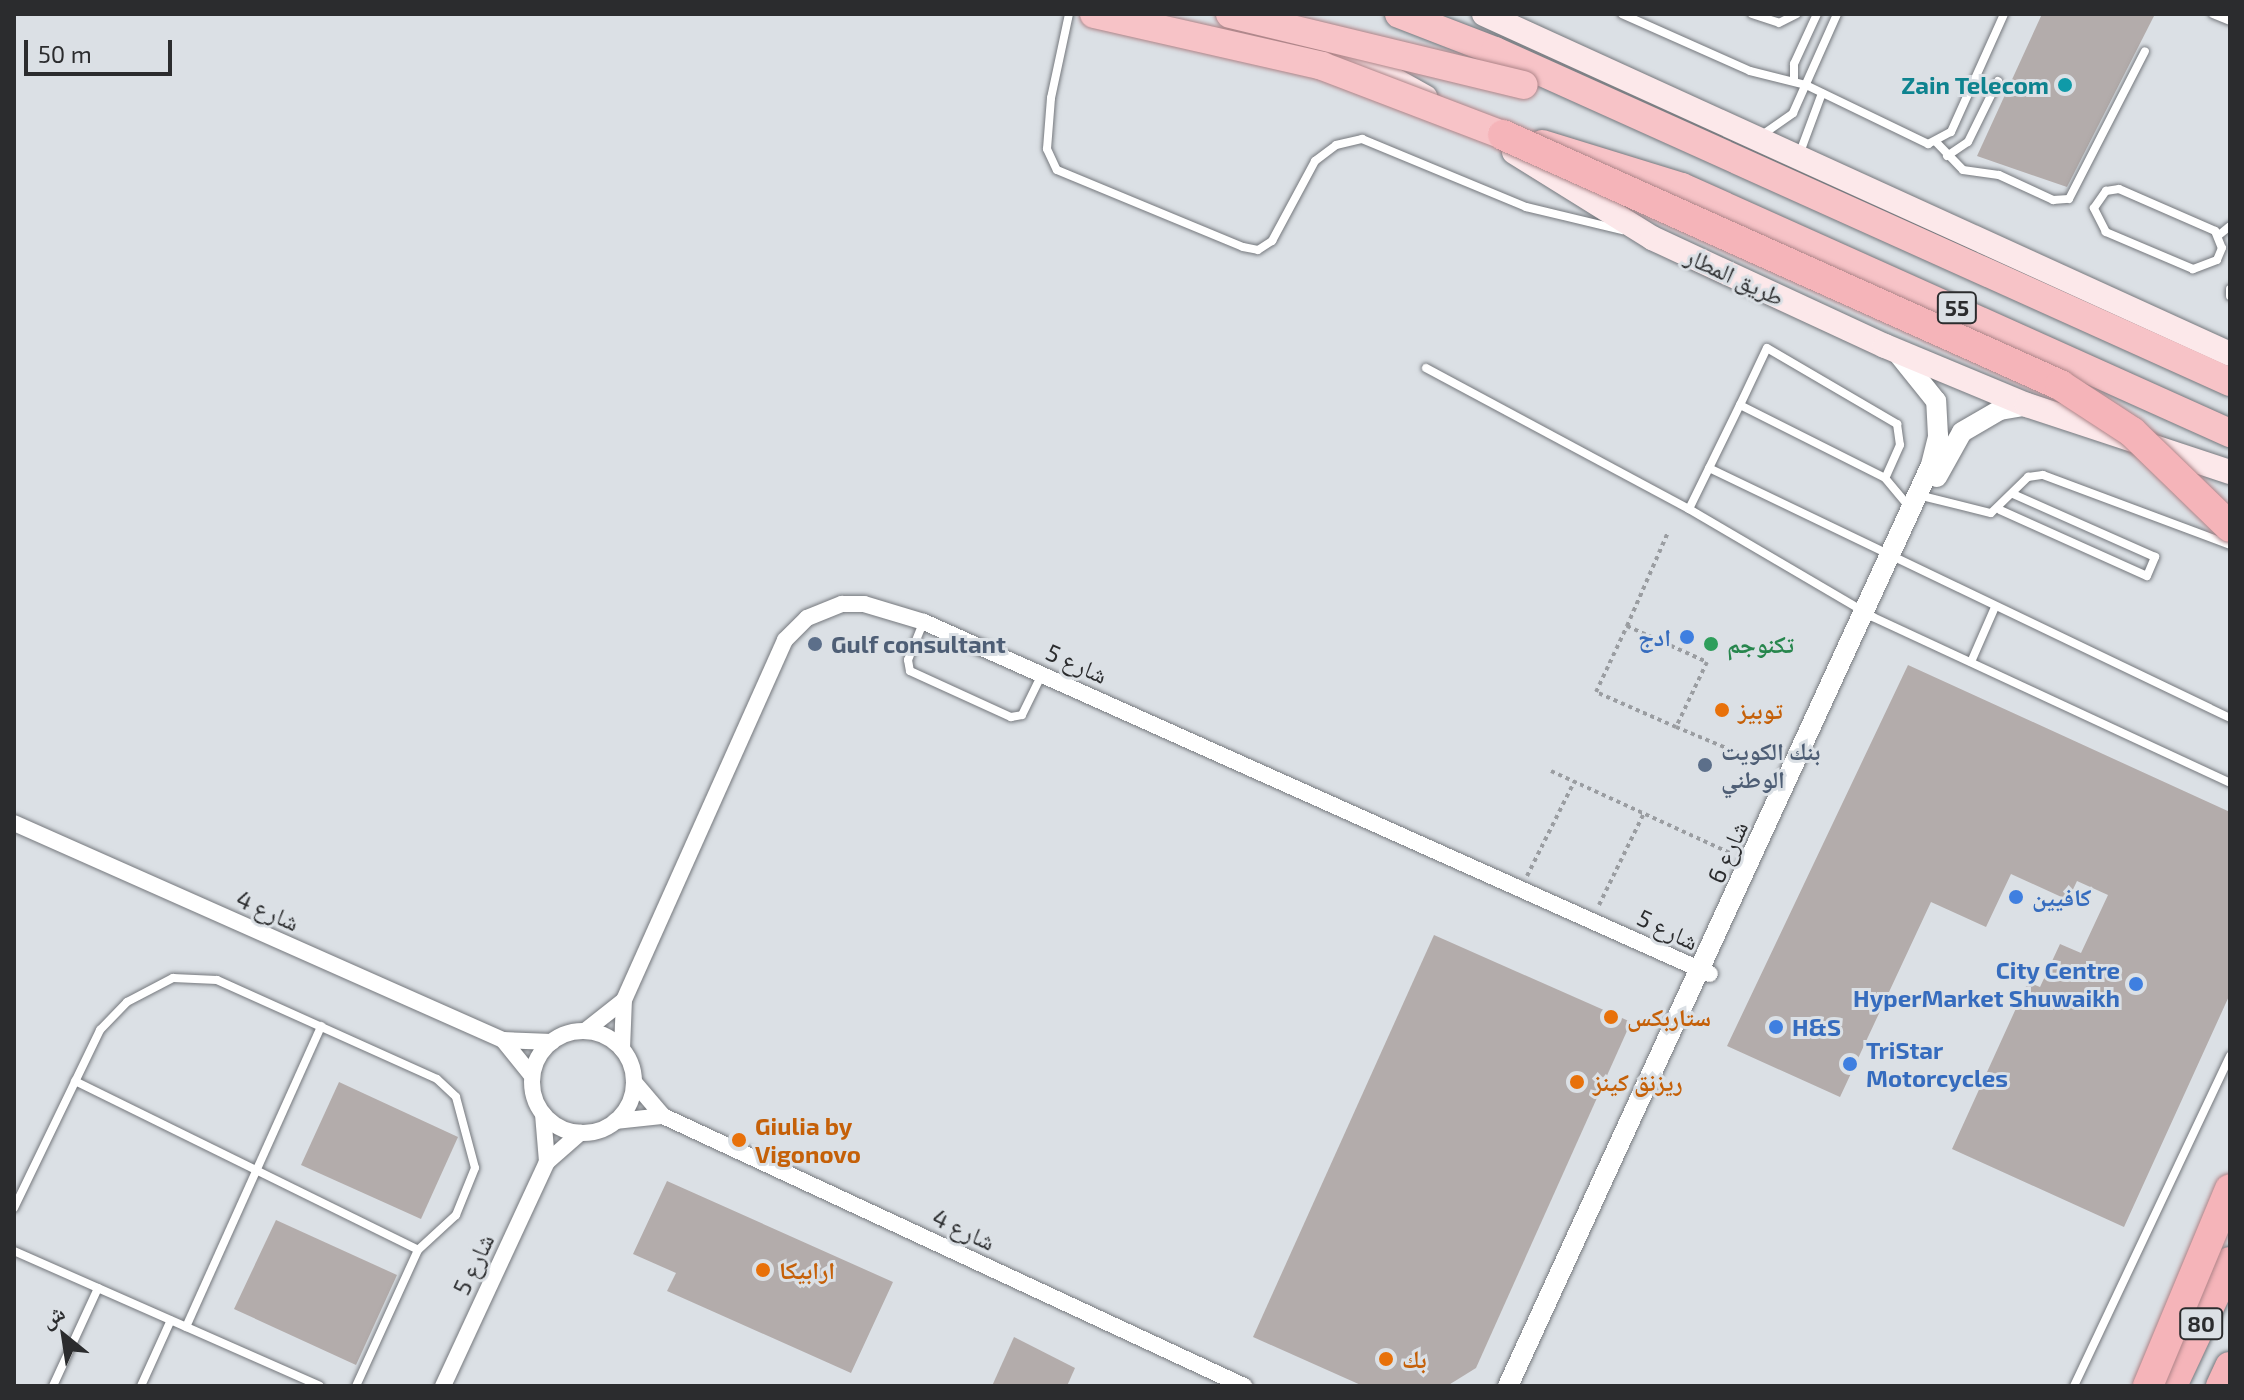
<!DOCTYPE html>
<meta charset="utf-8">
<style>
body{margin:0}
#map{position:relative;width:2244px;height:1400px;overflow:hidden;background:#dbe0e5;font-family:"Exo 2","Noto Naskh Arabic",sans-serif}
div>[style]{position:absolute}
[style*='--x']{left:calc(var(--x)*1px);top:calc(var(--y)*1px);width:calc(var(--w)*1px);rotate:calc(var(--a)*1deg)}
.building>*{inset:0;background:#b3acab}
.path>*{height:4px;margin-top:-2px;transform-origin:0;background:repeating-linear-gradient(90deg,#9a9da1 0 4px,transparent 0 8px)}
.roads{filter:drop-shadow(0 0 2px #75787d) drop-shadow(0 0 2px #75787d)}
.service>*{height:8px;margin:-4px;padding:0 4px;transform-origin:4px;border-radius:4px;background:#fff}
.minor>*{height:16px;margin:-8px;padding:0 8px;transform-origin:8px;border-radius:8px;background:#fff}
.minor>.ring{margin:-8px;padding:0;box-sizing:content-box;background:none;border:16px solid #fff;border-radius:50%}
.tertiary>*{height:20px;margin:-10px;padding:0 10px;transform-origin:10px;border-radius:10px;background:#fff}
.secondary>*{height:24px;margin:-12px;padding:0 12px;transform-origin:12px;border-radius:12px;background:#fce8ea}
.trunk>*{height:28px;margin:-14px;padding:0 14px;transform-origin:14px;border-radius:14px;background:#f7c3c7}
.motorway>*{height:30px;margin:-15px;padding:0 15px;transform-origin:15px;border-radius:15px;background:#f5b4b9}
.bridges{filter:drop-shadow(0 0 2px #ae8488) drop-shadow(0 0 2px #ae8488)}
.trunk-bridge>*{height:28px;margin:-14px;padding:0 14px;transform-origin:14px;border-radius:14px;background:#f7c3c7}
.motorway-bridge>*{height:30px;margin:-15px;padding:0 15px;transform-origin:15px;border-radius:15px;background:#f5b4b9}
.dots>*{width:22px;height:22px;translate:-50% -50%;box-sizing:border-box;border:4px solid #dbe0e5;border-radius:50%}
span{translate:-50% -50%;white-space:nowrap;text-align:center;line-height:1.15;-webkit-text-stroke:6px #dbe0e5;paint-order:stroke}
.shield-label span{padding:2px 6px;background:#dbe0e5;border:2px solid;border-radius:6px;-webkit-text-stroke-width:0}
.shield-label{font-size:22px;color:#2b2c2e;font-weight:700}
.culture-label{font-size:24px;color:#0d838f;font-weight:700}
.right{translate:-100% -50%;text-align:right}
.street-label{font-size:24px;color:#2b2c2e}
.shop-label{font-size:24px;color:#366cbe;font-weight:700}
.left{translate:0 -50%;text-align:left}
.service-label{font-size:24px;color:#4e5e75;font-weight:700}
.leisure-label{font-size:24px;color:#27864d;font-weight:700}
.food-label{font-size:24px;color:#c56008;font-weight:700}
.frame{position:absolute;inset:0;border:16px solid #2b2c2e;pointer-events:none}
.north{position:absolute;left:24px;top:1296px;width:80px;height:80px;-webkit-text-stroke:6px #dbe0e5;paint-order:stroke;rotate:330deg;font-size:22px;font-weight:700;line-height:32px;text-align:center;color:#2b2c2e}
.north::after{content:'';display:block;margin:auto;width:28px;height:36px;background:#2b2c2e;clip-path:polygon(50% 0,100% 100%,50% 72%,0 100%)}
.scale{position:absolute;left:24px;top:40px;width:148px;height:36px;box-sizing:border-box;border:4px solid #2b2c2e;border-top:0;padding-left:10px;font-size:24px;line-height:28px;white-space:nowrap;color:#2b2c2e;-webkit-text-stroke:6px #dbe0e5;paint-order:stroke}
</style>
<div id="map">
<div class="building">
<div style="clip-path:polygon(2042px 14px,2155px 14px,2067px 187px,1977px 156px)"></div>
<div style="clip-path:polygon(1908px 665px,2230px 812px,2230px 994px,2124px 1227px,1952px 1149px,2028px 982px,2040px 987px,2060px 944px,2081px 953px,2108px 895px,2077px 881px,2068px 900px,2011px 874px,1986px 927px,1931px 902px,1840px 1097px,1727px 1046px)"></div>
<div style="clip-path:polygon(1434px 935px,1631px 1022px,1476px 1368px,1447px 1386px,1363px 1386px,1253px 1337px)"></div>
<div style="clip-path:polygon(339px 1082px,458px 1137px,421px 1219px,301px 1165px)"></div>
<div style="clip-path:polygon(667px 1181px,893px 1282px,851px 1373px,667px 1291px,676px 1273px,633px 1254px)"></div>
<div style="clip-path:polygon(276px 1220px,397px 1275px,356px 1365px,234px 1309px)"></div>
<div style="clip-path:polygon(1014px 1337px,1075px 1368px,1067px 1386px,992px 1386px)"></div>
</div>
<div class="path">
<div style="--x:1627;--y:626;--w:103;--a:-66.4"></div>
<div style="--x:1676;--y:727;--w:87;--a:-156.4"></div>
<div style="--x:1596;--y:692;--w:73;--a:-64.8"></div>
<div style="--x:1627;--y:626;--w:88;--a:24.2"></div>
<div style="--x:1707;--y:662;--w:72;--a:115.5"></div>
<div style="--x:1676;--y:727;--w:78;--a:22.6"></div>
<div style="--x:1551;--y:771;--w:197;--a:24.6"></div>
<div style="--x:1527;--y:876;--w:105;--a:-63.4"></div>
<div style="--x:1599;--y:905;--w:102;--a:-63.9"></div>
</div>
<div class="roads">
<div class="service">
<div style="--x:1069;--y:14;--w:86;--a:102.1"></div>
<div style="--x:1051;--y:98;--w:51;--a:94.5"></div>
<div style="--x:1047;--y:149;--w:23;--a:65"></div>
<div style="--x:1057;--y:170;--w:201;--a:22.5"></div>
<div style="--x:1243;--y:247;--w:15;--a:11"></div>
<div style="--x:1258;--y:250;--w:17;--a:-33"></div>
<div style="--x:1272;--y:241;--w:91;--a:-61.7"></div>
<div style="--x:1315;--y:161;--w:26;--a:-37"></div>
<div style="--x:1336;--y:145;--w:27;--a:-13"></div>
<div style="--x:1362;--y:139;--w:178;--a:22.5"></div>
<div style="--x:1526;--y:207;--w:99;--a:13.5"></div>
<div style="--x:1622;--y:14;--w:140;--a:24"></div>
<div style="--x:1750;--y:71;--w:58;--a:14"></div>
<div style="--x:1806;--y:85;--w:136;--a:25.8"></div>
<div style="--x:1928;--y:144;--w:26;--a:-28"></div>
<div style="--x:1951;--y:132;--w:129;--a:-65.8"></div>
<div style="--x:1752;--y:14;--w:28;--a:18"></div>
<div style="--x:1779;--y:23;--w:20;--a:-27"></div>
<div style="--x:2213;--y:14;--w:18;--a:22"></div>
<div style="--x:1794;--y:80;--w:16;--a:-90"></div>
<div style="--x:1794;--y:64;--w:55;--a:-65.3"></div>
<div style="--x:1762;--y:135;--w:38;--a:-35"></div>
<div style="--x:1793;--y:113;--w:108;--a:-66"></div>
<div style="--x:1937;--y:143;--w:37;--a:46"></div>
<div style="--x:1963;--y:170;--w:36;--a:8"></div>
<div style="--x:1999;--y:175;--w:60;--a:24.8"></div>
<div style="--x:2053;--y:200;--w:16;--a:-4"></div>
<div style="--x:2069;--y:199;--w:166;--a:-62.8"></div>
<div style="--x:1799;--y:155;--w:66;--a:-69.6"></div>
<div style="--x:1947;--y:156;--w:25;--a:-34"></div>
<div style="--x:1968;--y:142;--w:68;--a:-63.8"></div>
<div style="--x:2119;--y:189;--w:105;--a:23.6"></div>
<div style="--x:2215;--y:231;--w:18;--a:68"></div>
<div style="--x:2222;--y:248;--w:13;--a:113"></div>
<div style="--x:2217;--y:260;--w:26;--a:159"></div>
<div style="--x:2193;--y:269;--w:95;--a:-157"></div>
<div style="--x:2106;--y:232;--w:27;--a:-117"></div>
<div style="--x:2094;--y:208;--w:21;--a:-55"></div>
<div style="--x:2106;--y:191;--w:13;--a:-9"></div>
<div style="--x:2219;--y:235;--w:14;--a:-39"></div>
<div style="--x:2230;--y:289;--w:7;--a:90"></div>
<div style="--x:1426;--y:368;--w:298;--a:28.2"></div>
<div style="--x:1689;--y:509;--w:213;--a:30.4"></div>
<div style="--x:1873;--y:617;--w:394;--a:24.9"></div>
<div style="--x:1740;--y:405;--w:63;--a:-64.7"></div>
<div style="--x:1767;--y:348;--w:151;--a:30.3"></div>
<div style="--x:1897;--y:424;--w:21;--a:82"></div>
<div style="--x:1900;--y:445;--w:36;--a:114"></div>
<div style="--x:1709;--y:468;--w:578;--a:25.63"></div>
<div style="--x:1918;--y:495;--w:75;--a:13.9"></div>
<div style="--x:1991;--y:513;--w:52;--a:-44.2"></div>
<div style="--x:2028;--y:477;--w:15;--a:-8"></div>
<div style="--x:2043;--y:475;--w:200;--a:20.5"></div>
<div style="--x:1689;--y:509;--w:116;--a:-63.9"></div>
<div style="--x:1740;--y:405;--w:162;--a:26.7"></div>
<div style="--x:1885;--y:478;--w:38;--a:50"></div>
<div style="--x:2000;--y:510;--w:161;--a:24.2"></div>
<div style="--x:2147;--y:576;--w:21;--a:-67"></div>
<div style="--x:2155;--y:557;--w:155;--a:-156.1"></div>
<div style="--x:923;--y:623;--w:40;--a:112"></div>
<div style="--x:908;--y:660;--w:11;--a:80"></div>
<div style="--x:910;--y:671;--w:111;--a:24.5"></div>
<div style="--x:1011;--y:717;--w:11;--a:-10"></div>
<div style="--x:1022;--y:715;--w:46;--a:-64"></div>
<div style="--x:1971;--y:662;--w:60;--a:-66.4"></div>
<div style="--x:75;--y:1081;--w:382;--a:26.2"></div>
<div style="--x:14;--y:1208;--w:198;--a:-64.2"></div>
<div style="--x:100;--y:1030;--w:39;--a:-46"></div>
<div style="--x:127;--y:1002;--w:52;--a:-27.6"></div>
<div style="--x:173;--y:978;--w:44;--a:2.6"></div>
<div style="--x:217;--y:980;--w:241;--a:24.2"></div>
<div style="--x:437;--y:1079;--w:26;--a:43"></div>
<div style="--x:456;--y:1097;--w:73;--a:75"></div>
<div style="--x:475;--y:1168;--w:51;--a:112"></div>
<div style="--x:456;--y:1215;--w:52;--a:137.4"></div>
<div style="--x:418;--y:1250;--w:149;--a:114.5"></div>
<div style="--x:14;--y:1251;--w:334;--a:23.8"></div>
<div style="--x:186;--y:1327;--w:330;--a:-65.8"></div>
<div style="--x:53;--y:1386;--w:108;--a:-65.3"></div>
<div style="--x:141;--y:1386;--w:72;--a:-65.6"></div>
<div style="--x:2074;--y:1386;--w:365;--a:-64.7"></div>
</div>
<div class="minor">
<div style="--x:14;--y:823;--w:535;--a:23.93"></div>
<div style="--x:503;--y:1040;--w:49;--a:2.3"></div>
<div style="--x:585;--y:1031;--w:48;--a:-38.3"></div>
<div class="ring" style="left:532px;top:1031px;width:86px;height:86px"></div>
<div style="--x:503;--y:1040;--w:46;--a:51.1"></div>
<div style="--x:622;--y:1049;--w:49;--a:-87.7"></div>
<div style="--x:624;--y:1000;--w:394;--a:-65.9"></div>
<div style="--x:785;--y:640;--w:31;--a:-45"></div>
<div style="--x:807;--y:618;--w:38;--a:-22"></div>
<div style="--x:842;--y:604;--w:22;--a:0"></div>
<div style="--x:864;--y:604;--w:63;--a:16.7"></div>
<div style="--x:924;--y:622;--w:861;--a:24.12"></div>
<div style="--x:634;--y:1082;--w:45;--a:49.5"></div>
<div style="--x:663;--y:1116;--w:641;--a:24.93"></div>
<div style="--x:543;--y:1114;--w:48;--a:85.2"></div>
<div style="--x:616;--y:1121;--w:47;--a:-6.1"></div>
<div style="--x:443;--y:1386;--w:247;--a:-65.1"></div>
<div style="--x:547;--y:1162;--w:44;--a:-41.3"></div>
</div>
<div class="tertiary">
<div style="--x:1937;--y:477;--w:51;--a:-60.9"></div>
<div style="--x:1962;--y:432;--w:44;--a:-30.1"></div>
<div style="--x:2000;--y:410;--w:27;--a:-10"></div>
<div style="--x:1508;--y:1386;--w:1013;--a:-65.33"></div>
<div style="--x:1931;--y:465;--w:30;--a:-76"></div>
<div style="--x:1938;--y:436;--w:35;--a:-93"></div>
<div style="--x:1936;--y:401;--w:59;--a:-128.8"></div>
</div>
<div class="secondary">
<div style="--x:1484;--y:14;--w:820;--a:24.5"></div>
<div style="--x:1332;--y:45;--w:107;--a:29.2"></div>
<div style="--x:1514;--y:152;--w:163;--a:31.9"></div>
<div style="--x:1652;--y:238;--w:257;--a:24.9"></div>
<div style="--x:1885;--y:346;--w:154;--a:22.6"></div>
<div style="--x:2027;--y:405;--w:214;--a:18.3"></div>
</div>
<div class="trunk">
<div style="--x:1399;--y:14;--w:103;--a:21.1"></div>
<div style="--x:1495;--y:51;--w:806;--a:24.24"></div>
<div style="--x:1542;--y:144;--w:146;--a:17.1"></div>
<div style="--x:1682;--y:187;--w:601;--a:24.18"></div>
</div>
<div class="motorway">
<div style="--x:2172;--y:1386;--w:137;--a:-64.9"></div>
<div style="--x:2221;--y:1386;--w:21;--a:-65"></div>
</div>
</div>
<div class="bridges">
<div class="trunk-bridge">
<div style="--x:1094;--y:14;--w:234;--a:12.8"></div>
<div style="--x:1322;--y:66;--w:194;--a:20.9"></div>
<div style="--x:1230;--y:14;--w:302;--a:13.6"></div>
</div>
<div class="motorway-bridge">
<div style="--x:1503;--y:135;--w:611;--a:24.17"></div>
<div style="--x:2060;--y:385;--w:86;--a:33.1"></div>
<div style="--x:2132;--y:432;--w:136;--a:44.1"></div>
<div style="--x:2148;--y:1386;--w:213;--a:-67.4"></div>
</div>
</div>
<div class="dots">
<div style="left:2065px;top:85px;background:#0f9aa8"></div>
<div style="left:1687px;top:637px;background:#3f7fe0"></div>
<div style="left:815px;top:644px;background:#5c6f8a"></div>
<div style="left:1711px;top:644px;background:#2e9e5b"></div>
<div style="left:1722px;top:710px;background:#e8710a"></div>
<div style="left:1705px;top:765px;background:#5c6f8a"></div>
<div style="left:2016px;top:897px;background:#3f7fe0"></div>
<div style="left:2136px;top:984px;background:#3f7fe0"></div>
<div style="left:1611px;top:1017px;background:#e8710a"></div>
<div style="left:1776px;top:1027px;background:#3f7fe0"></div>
<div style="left:1850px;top:1064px;background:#3f7fe0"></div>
<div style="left:1577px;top:1082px;background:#e8710a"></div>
<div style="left:739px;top:1140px;background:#e8710a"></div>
<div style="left:763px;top:1270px;background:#e8710a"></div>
<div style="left:1386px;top:1359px;background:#e8710a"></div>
</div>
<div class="shield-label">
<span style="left:1957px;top:308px">55</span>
<span style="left:2201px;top:1324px">80</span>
</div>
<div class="culture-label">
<span class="right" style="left:2049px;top:85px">Zain Telecom</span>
</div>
<div class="street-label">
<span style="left:1735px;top:276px;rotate:25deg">طريق المطار</span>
<span style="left:1077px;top:663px;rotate:24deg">شارع 5</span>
<span style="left:1727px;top:852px;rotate:-66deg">شارع 6</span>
<span style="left:268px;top:910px;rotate:24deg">شارع 4</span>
<span style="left:1668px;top:929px;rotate:25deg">شارع 5</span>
<span style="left:964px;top:1229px;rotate:25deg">شارع 4</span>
<span style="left:473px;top:1264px;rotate:-65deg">شارع 5</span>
</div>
<div class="shop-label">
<span class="right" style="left:1671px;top:637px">ادج</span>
<span class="left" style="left:2032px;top:897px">كافيين</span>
<span class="right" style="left:2120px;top:984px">City Centre<br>HyperMarket Shuwaikh</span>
<span class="left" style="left:1792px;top:1027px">H&amp;S</span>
<span class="left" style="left:1866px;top:1064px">TriStar<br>Motorcycles</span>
</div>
<div class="service-label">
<span class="left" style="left:831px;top:644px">Gulf consultant</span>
<span class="left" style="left:1721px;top:765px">بنك الكويت<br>الوطني</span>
</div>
<div class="leisure-label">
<span class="left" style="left:1727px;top:644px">تكنوجم</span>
</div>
<div class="food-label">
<span class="left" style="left:1738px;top:710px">توبيز</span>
<span class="left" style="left:1627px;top:1017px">ستاربكس</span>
<span class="left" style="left:1593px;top:1082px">ريزنق كينز</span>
<span class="left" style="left:755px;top:1140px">Giulia by<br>Vigonovo</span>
<span class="left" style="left:779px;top:1270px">ارابيكا</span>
<span class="left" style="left:1402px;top:1359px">بك</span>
</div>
<div class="frame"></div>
<div class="north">ش</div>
<div class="scale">50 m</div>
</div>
